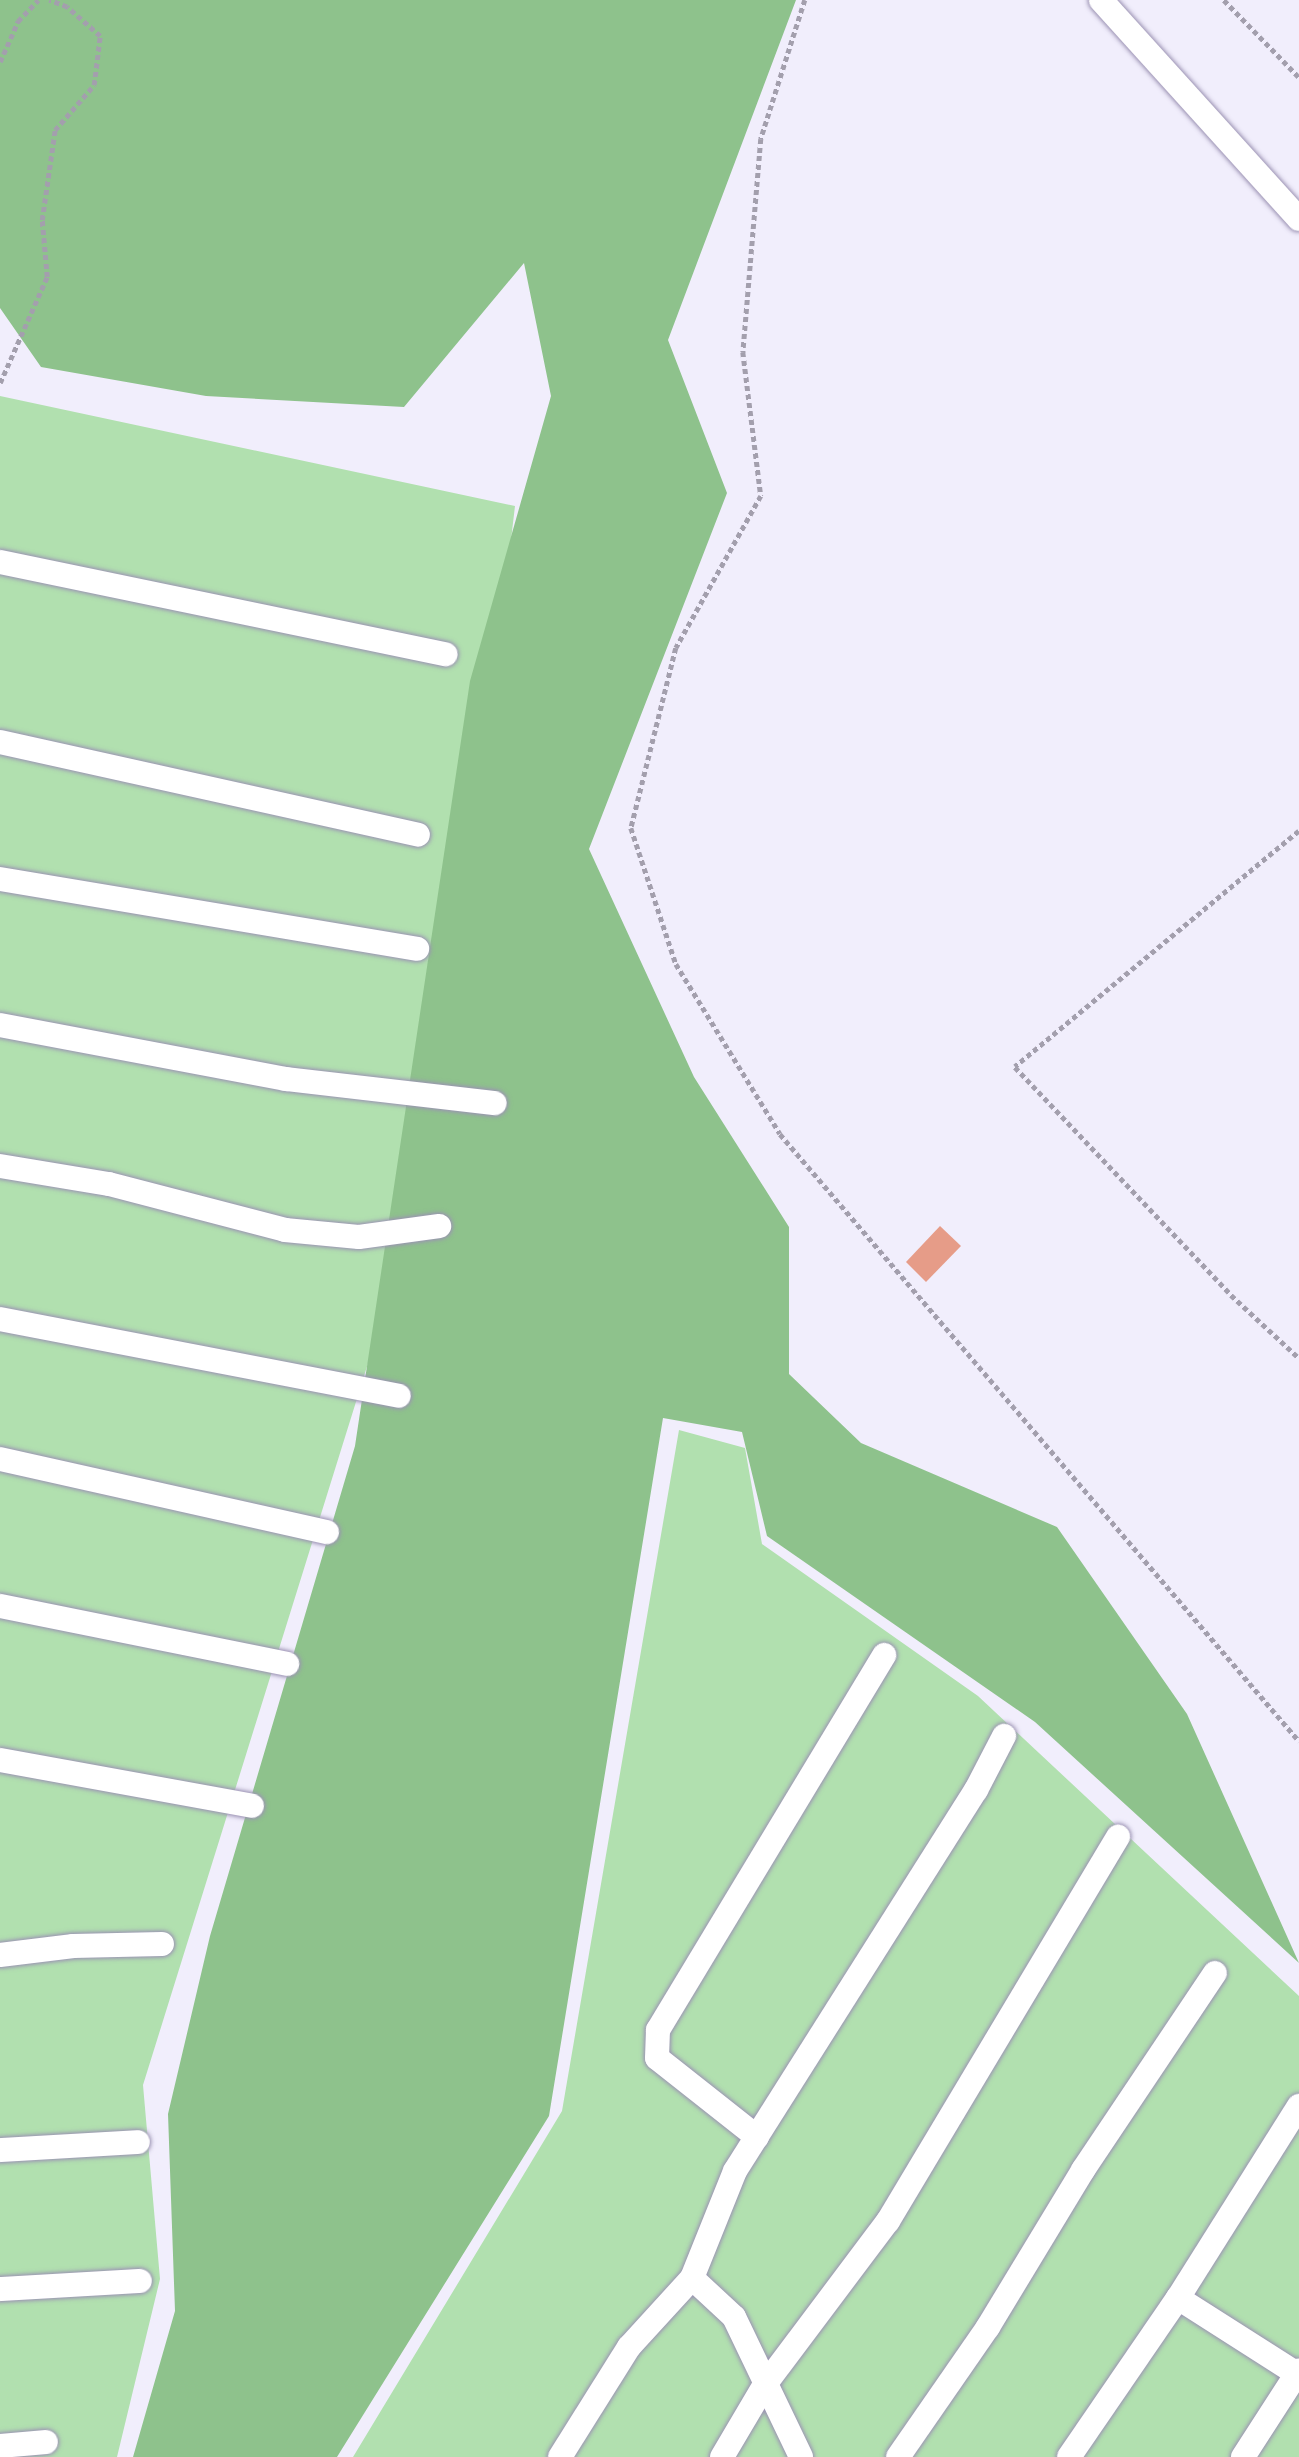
<!DOCTYPE html>
<style>
body{margin:0}
#map{position:relative;width:1299px;height:2457px;overflow:hidden;background:#f1eefc;font-family:Manrope,sans-serif}
div>[style]{position:absolute}
[style*='--x']{left:calc(var(--x)*1px);top:calc(var(--y)*1px);width:calc(var(--w)*1px);rotate:calc(var(--a)*1deg)}
.green>*{inset:0;background:#b1e0af}
.forest>*{inset:0;background:#8ec28c}
.building>*{inset:0;background:#e69c88}
.path>*{height:4.5px;margin-top:-2.25px;transform-origin:0;background:repeating-linear-gradient(90deg,#a39fad 0 5px,transparent 0 8.5px)}
.roads{filter:drop-shadow(0 0 2px #9b92b3) drop-shadow(0 0 2px #9b92b3)}
.minor>*{height:24px;margin:-12px;padding:0 12px;transform-origin:12px;border-radius:12px;background:#fff}
span{translate:-50% -50%;white-space:nowrap;text-align:center;line-height:1.15;-webkit-text-stroke:5px #fff;paint-order:stroke}
</style>
<div id="map">
<div class="green">
<div style="clip-path:polygon(0 396px,515px 506px,442px 1126px,143px 2085px,160px 2279px,117px 2457px,0 2457px)"></div>
<div style="clip-path:polygon(679px 1430px,745px 1448px,762px 1544px,978px 1696px,1299px 1996px,1299px 2457px,353px 2457px,562px 2111px)"></div>
</div>
<div class="forest">
<div style="clip-path:polygon(0 0,796px 0,668px 340px,727px 493px,589px 849px,694px 1077px,789px 1227px,789px 1374px,861px 1443px,1057px 1527px,1187px 1714px,1299px 1963px,1035px 1722px,767px 1536px,742px 1432px,663px 1418px,549px 2116px,337px 2457px,133px 2457px,175px 2311px,168px 2114px,210px 1936px,355px 1446px,470px 681px,551px 396px,524px 263px,404px 407px,206px 396px,41px 367px,0 308px)"></div>
</div>
<div class="building">
<div style="clip-path:polygon(940px 1226px,961px 1246px,926px 1282px,906px 1262px)"></div>
</div>
<div class="path">
<div style="--x:805;--y:0;--w:146;--a:107.6"></div>
<div style="--x:761;--y:139;--w:214;--a:94.8"></div>
<div style="--x:743;--y:352;--w:145;--a:82.9"></div>
<div style="--x:761;--y:496;--w:174;--a:119.2"></div>
<div style="--x:676;--y:648;--w:186;--a:104"></div>
<div style="--x:631;--y:828;--w:143;--a:71.7"></div>
<div style="--x:676;--y:964;--w:199;--a:58.5"></div>
<div style="--x:780;--y:1134;--w:799;--a:49.47"></div>
<div style="--x:1224;--y:0;--w:107;--a:45.8"></div>
<div style="--x:0;--y:62;--w:45;--a:-66.3"></div>
<div style="--x:18;--y:21;--w:29;--a:-46"></div>
<div style="--x:0;--y:383;--w:116;--a:-66.1"></div>
<div style="--x:47;--y:277;--w:57;--a:-95"></div>
<div style="--x:42;--y:220;--w:91;--a:-81.8"></div>
<div style="--x:55;--y:130;--w:60;--a:-49.1"></div>
<div style="--x:94;--y:85;--w:49;--a:-83"></div>
<div style="--x:100;--y:36;--w:44;--a:-138.7"></div>
<div style="--x:67;--y:7;--w:19;--a:-159"></div>
<div style="--x:1299;--y:831;--w:369;--a:140.3"></div>
<div style="--x:1015;--y:1067;--w:314;--a:46.5"></div>
<div style="--x:1231;--y:1295;--w:93;--a:42.8"></div>
</div>
<div class="roads">
<div class="minor">
<div style="--x:1101;--y:0;--w:295;--a:47.9"></div>
<div style="--x:0;--y:562;--w:455;--a:11.7"></div>
<div style="--x:0;--y:742;--w:428;--a:12.5"></div>
<div style="--x:0;--y:879;--w:423;--a:9.5"></div>
<div style="--x:0;--y:1025;--w:291;--a:10.7"></div>
<div style="--x:286;--y:1079;--w:210;--a:6.6"></div>
<div style="--x:0;--y:1166;--w:110;--a:9.4"></div>
<div style="--x:109;--y:1184;--w:182;--a:14.6"></div>
<div style="--x:285;--y:1230;--w:74;--a:5.4"></div>
<div style="--x:359;--y:1237;--w:81;--a:-7.8"></div>
<div style="--x:0;--y:1319;--w:406;--a:10.9"></div>
<div style="--x:0;--y:1459;--w:335;--a:12.6"></div>
<div style="--x:0;--y:1606;--w:293;--a:11.4"></div>
<div style="--x:0;--y:1760;--w:256;--a:10.3"></div>
<div style="--x:0;--y:1955;--w:74;--a:-7"></div>
<div style="--x:73;--y:1946;--w:89;--a:-1.3"></div>
<div style="--x:757;--y:2137;--w:127;--a:-141.7"></div>
<div style="--x:657;--y:2058;--w:28;--a:-88"></div>
<div style="--x:658;--y:2030;--w:438;--a:-58.9"></div>
<div style="--x:0;--y:2150;--w:138;--a:-3.3"></div>
<div style="--x:692;--y:2278;--w:57;--a:42.9"></div>
<div style="--x:734;--y:2317;--w:155;--a:64.4"></div>
<div style="--x:0;--y:2289;--w:140;--a:-3.3"></div>
<div style="--x:1178;--y:2298;--w:143;--a:32.5"></div>
<div style="--x:0;--y:2446;--w:46;--a:-5"></div>
<div style="--x:560;--y:2457;--w:130;--a:-57.9"></div>
<div style="--x:629;--y:2347;--w:93;--a:-47.6"></div>
<div style="--x:692;--y:2278;--w:115;--a:-68.1"></div>
<div style="--x:735;--y:2171;--w:451;--a:-57.7"></div>
<div style="--x:976;--y:1790;--w:61;--a:-62.6"></div>
<div style="--x:722;--y:2457;--w:82;--a:-59.4"></div>
<div style="--x:764;--y:2386;--w:206;--a:-53.1"></div>
<div style="--x:888;--y:2221;--w:448;--a:-59.1"></div>
<div style="--x:898;--y:2457;--w:158;--a:-55.3"></div>
<div style="--x:988;--y:2327;--w:184;--a:-58.8"></div>
<div style="--x:1083;--y:2170;--w:237;--a:-56.2"></div>
<div style="--x:1069;--y:2457;--w:193;--a:-55.6"></div>
<div style="--x:1178;--y:2298;--w:227;--a:-57.8"></div>
<div style="--x:1243;--y:2457;--w:103;--a:-57.2"></div>
</div>
</div>
</div>
